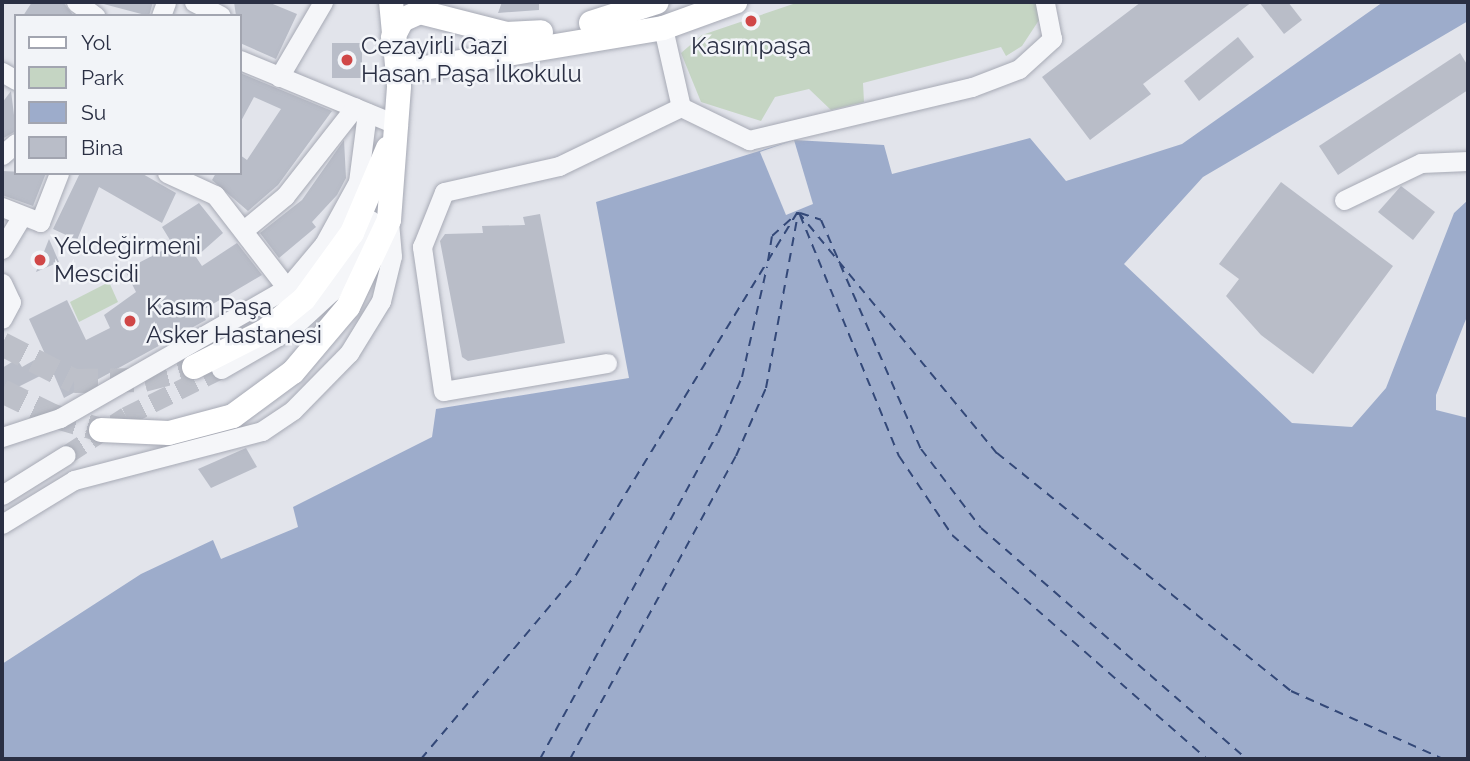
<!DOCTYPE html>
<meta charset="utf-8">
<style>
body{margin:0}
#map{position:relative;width:1470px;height:761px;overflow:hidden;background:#e2e4eb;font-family:Raleway,sans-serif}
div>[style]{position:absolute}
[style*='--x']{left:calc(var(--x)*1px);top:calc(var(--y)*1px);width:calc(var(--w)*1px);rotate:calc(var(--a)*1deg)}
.green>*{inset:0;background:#c5d5c3}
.water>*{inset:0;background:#9daccb}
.pier>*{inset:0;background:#e2e4eb}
.ferry>*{height:2px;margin-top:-1px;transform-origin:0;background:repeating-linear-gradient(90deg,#334878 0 9px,transparent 0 16px)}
.building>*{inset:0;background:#b9bdc8}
.minor-tunnel>*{height:19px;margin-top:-9.5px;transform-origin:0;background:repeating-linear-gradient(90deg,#bdc0c9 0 19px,transparent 0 29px)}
.major-tunnel>*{height:24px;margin-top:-12px;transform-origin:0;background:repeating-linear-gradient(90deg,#bdc0c9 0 24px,transparent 0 36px)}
.roads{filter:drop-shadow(0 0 2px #a7aab5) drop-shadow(0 0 2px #a7aab5)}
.minor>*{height:19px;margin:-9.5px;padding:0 9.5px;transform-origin:9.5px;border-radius:9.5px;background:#f5f6f9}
.major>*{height:24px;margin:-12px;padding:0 12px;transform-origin:12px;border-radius:12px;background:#fff}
.dots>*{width:19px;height:19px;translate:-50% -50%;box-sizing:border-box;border:4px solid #f2f4f8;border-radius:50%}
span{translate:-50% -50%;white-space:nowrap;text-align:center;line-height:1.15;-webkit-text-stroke:5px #f2f4f8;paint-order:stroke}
.poi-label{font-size:24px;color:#2a2f43}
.left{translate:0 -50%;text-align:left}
.frame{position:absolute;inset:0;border:4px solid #2a2f43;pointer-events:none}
.legend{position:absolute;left:14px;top:14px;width:228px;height:161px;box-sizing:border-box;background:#f2f4f8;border:2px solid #a2a5b0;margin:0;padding:9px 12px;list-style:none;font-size:21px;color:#2a2f43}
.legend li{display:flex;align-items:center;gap:14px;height:35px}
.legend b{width:35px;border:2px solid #a2a5b0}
</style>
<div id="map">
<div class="green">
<div style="clip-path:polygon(799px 2px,1038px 2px,1041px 17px,1022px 46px,1006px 56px,1001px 47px,863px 83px,864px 102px,831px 110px,809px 89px,775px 97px,761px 121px,701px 102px,681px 53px,702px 35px)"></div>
<div style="clip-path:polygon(109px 282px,118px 302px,79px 322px,70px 302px)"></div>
</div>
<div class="water">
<div style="clip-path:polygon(1383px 2px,1468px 2px,1468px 21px,1203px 177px,1124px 264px,1292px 423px,1352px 427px,1386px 388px,1454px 213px,1468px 200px,1468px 314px,1436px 395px,1436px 410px,1468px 418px,1468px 759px,2px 759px,2px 664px,141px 574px,213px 540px,221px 559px,298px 527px,293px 507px,432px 437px,436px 409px,629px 378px,596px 202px,794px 140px,884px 145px,892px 174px,1030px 138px,1066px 181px,1182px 144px)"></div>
</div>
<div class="pier">
<div style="clip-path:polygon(794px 140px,813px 204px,786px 215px,760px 152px)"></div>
</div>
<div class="ferry">
<div style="--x:800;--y:213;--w:22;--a:18"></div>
<div style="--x:821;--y:220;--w:43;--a:66.4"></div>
<div style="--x:800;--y:215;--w:261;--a:67.7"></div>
<div style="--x:899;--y:456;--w:95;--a:56.1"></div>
<div style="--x:952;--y:535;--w:339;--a:41.3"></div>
<div style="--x:768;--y:261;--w:25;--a:-81"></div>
<div style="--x:772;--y:236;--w:31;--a:-42"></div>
<div style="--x:840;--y:264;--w:202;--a:66.4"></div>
<div style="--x:921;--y:449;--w:99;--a:52.8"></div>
<div style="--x:981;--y:528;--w:352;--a:41"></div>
<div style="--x:421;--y:759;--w:241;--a:-49.9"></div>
<div style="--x:576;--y:575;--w:426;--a:-58.6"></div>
<div style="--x:798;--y:212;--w:313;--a:50.5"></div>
<div style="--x:997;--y:453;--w:378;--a:39"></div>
<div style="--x:1291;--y:691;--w:167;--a:24.1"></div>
<div style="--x:540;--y:759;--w:371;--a:-61.4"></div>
<div style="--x:718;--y:433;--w:61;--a:-66.8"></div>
<div style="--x:742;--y:377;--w:113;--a:-77.2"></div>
<div style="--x:570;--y:759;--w:345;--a:-61.3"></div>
<div style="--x:736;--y:456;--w:74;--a:-66.2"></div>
<div style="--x:766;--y:388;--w:178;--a:-79.6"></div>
</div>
<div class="building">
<div style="clip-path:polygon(32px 2px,63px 2px,74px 16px,23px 16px)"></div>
<div style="clip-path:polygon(96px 2px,153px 2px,149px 16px)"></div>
<div style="clip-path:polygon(234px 2px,268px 2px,297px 14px,276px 59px,240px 43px)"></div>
<div style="clip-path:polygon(502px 2px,539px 2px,539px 10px,498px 13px)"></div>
<div style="clip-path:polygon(1141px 2px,1252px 2px,1143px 84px,1151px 94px,1090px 140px,1042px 77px)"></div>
<div style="clip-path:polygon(1259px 2px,1288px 2px,1302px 20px,1284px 34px)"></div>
<div style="clip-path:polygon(1238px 37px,1254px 57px,1199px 101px,1184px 81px)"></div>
<div style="clip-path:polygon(332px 43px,362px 43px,362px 78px,332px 78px)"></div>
<div style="clip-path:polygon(1460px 53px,1468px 66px,1468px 90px,1338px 175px,1319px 146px)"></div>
<div style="clip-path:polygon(240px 73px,332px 111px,278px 185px,248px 211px,212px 180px,216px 173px,240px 173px,240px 155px,247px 160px,281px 109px,254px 97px,240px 123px)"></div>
<div style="clip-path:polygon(11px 91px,16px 131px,2px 139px,2px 103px)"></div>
<div style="clip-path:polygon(344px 140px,346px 178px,337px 195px,312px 222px,316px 227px,279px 258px,260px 233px,302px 200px)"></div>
<div style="clip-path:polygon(2px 171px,46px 173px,33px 206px,2px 195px)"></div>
<div style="clip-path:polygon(80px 173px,141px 173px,176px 193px,162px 223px,99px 187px,77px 240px,53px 229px)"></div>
<div style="clip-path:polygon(1281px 182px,1393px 266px,1313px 374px,1261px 335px,1226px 296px,1239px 279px,1219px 264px)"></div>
<div style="clip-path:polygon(1401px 186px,1435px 212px,1413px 240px,1378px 212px)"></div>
<div style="clip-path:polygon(199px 203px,223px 233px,196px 257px,202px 266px,237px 243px,262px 275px,201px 311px,206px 320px,64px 398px,52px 370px,2px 395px,2px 368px,17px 359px,22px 367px,45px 354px,29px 319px,67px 300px,86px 340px,110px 328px,104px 315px,136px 292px,125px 270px,173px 245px,162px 227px)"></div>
<div style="clip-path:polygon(540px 214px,565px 343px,468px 361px,462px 357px,440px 241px,445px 234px,483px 233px,482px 226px,525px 225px,523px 217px)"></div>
<div style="clip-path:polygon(49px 239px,59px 262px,36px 272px)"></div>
<div style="clip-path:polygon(246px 448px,257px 467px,211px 488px,198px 469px)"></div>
</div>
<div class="minor-tunnel">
<div style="--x:66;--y:455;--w:72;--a:-33"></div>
<div style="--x:126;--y:416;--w:106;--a:-26.3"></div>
</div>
<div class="major-tunnel">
<div style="--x:2;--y:344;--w:81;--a:27.2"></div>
<div style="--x:74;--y:381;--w:70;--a:-0.8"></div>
<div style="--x:144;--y:380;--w:52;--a:-14.6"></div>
<div style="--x:2;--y:391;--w:57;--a:26.1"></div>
<div style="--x:53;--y:416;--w:50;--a:16.3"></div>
</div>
<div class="roads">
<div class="minor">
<div style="--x:76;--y:2;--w:24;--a:36"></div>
<div style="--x:194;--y:2;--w:30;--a:27"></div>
<div style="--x:161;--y:16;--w:15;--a:-70"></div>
<div style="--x:663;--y:28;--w:81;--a:77.2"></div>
<div style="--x:240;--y:60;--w:171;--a:22.4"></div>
<div style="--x:2;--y:72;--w:16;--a:30"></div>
<div style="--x:279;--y:77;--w:87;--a:-59.6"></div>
<div style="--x:2;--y:155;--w:18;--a:-41"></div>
<div style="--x:167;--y:173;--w:53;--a:24.6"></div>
<div style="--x:215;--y:195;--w:118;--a:52.3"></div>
<div style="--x:1344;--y:200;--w:85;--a:-25.7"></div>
<div style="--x:1421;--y:163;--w:47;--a:-2.4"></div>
<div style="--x:2;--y:207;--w:41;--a:21.5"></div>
<div style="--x:40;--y:222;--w:53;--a:-68.8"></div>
<div style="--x:245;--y:229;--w:52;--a:-39.5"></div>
<div style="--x:285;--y:196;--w:113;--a:-51.8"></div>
<div style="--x:2;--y:249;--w:37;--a:-59"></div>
<div style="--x:2;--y:283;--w:21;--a:65"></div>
<div style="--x:11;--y:302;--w:19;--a:118"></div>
<div style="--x:607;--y:363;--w:166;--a:170.3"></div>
<div style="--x:443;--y:391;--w:146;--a:-98.3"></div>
<div style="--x:422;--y:247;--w:59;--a:-68.2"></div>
<div style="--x:444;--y:192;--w:118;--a:-12.7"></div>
<div style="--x:559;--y:166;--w:136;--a:-25.8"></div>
<div style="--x:681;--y:107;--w:76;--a:25.9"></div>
<div style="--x:749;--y:140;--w:229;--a:-13.4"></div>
<div style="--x:972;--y:87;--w:50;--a:-21"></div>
<div style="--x:1019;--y:69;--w:45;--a:-42.3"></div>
<div style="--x:1052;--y:39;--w:38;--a:-101"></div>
<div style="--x:221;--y:369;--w:82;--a:-30"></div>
<div style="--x:292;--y:328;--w:53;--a:-42.7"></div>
<div style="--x:331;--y:292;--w:82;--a:-60.9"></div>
<div style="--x:2;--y:437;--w:61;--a:-18.1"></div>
<div style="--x:60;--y:418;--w:262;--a:-29.8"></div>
<div style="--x:287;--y:288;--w:57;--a:-49.9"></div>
<div style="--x:324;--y:244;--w:71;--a:-61.3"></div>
<div style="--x:358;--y:182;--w:70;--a:-82.6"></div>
<div style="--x:2;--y:495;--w:75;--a:-32"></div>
<div style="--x:2;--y:524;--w:84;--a:-31.4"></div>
<div style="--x:74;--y:480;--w:194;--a:-14.6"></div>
<div style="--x:262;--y:431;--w:37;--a:-34"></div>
<div style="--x:293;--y:410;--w:80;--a:-45.5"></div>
<div style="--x:349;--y:353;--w:61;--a:-58.4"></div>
<div style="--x:381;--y:301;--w:46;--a:-76.3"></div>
<div style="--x:392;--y:256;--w:36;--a:-95"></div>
</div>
<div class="major">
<div style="--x:591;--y:23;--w:69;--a:-17.7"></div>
<div style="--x:393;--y:37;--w:19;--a:-62"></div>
<div style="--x:402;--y:20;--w:20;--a:-24"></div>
<div style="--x:420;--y:12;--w:89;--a:14.3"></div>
<div style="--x:506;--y:34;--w:35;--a:-3"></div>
<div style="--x:394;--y:41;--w:22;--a:63"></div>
<div style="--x:404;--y:61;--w:21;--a:19"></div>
<div style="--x:424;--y:68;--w:242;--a:-9.5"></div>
<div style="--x:663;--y:28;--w:77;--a:-19.9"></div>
<div style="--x:194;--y:367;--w:80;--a:-26.9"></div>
<div style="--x:265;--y:331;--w:50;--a:-39.4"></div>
<div style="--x:304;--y:299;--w:82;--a:-54"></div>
<div style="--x:352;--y:233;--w:92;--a:-67"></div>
<div style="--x:101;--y:430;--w:68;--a:2.5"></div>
<div style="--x:169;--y:433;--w:66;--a:-14.9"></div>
<div style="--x:233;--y:416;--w:74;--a:-36.3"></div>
<div style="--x:293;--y:372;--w:85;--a:-49.8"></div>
<div style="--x:348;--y:307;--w:96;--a:-64.8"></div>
<div style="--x:389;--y:220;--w:134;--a:-85.7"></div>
<div style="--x:399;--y:86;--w:84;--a:-95.4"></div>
</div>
</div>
<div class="dots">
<div style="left:751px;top:21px;background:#d04747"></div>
<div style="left:347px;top:60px;background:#d04747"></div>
<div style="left:40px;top:260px;background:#d04747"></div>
<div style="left:130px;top:321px;background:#d04747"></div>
</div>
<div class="poi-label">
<span class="left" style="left:361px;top:60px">Cezayirli Gazi<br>Hasan Paşa İlkokulu</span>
<span style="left:751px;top:46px">Kasımpaşa</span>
<span class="left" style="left:54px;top:260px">Yeldeğirmeni<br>Mescidi</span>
<span class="left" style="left:146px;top:321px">Kasım Paşa<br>Asker Hastanesi</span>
</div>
<div class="frame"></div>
<ul class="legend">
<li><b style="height:9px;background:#fff"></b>Yol</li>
<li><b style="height:19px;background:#c5d5c3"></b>Park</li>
<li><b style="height:19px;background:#9daccb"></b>Su</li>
<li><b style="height:19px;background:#b9bdc8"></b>Bina</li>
</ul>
</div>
